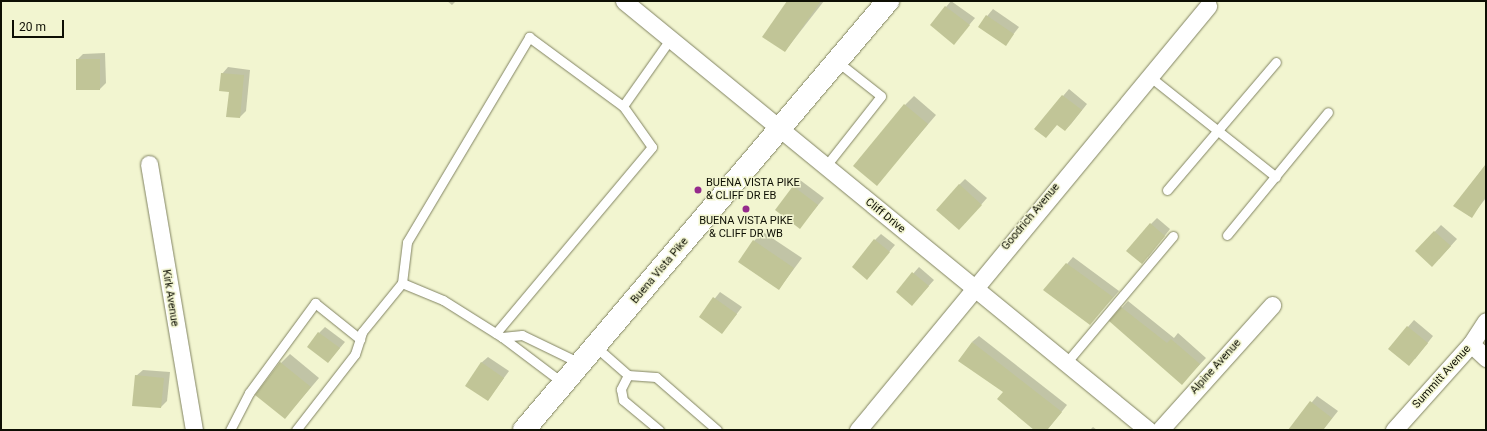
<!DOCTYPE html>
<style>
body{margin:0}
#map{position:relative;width:1487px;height:431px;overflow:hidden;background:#f2f5d0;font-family:Roboto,sans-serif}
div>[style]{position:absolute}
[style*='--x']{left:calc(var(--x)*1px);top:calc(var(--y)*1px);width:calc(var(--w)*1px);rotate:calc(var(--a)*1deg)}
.shadow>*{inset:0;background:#0003}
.building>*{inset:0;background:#c1c597}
.roads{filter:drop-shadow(0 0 1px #818362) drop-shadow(0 0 1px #818362)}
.service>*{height:9px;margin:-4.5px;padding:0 4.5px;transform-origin:4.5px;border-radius:4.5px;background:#fff}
.minor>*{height:17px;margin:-8.5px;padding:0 8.5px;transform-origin:8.5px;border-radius:8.5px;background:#fff}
.secondary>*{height:22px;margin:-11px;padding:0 11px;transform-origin:11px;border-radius:11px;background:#fff}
.dots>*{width:11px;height:11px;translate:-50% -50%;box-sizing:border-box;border:2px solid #f2f5d0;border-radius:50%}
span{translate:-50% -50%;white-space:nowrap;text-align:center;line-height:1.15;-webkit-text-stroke:3px #f2f5d0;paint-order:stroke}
.poi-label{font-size:11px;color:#0e0f04}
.left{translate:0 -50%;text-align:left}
.street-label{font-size:11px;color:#0e0f04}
.frame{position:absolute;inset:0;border:2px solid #0e0f04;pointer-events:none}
.scale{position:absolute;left:12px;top:20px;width:52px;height:18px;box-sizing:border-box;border:2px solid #0e0f04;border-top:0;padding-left:5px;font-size:12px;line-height:14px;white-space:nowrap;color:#0e0f04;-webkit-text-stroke:3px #f2f5d0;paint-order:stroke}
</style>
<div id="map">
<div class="shadow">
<div style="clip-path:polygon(447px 1px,456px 1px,452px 5px)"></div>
<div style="clip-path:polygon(788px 1px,824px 1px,785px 51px)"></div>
<div style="clip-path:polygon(951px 1px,975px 18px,954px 43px,931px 25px)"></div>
<div style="clip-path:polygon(993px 9px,1019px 27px,1006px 44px,979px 26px)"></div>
<div style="clip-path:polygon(105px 53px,106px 83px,100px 89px,77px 60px,83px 54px)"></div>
<div style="clip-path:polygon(228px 67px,250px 70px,246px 111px,240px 117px,222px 74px)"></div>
<div style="clip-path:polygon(1069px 89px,1087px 104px,1071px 124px,1065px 130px,1057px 124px,1035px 129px)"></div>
<div style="clip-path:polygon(914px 96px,936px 115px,877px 184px,905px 105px)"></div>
<div style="clip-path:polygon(1486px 164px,1486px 198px,1471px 217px,1455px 206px)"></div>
<div style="clip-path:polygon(965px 179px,987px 198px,965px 223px,959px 185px)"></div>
<div style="clip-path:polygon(800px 180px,824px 198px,800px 227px,777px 210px)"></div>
<div style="clip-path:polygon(1157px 218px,1170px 229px,1148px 257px,1151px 224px)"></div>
<div style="clip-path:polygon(1441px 225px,1457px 239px,1439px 259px,1417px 251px)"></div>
<div style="clip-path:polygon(763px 232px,802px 258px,779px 289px,754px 241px)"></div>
<div style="clip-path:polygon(881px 234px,895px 245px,867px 278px,875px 240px)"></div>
<div style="clip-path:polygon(1073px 257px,1119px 291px,1090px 324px,1045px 290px)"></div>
<div style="clip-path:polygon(919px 267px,934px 280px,918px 298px,897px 292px)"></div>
<div style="clip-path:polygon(720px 292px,742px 307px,722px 333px,700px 317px)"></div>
<div style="clip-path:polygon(1128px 301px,1174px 338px,1178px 333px,1206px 358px,1188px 377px,1110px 321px)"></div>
<div style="clip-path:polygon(1414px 320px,1433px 336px,1415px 359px,1389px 349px)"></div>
<div style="clip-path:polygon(325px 327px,345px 342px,328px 362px,319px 333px)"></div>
<div style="clip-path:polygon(979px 336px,1067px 405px,1047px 430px,1036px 430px,1005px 391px,972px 342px)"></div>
<div style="clip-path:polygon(290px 354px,319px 378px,285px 418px,281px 363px)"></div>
<div style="clip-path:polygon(488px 357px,509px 371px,488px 400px,481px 363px)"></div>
<div style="clip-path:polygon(143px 370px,170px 372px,167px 401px,161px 407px,136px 376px)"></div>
<div style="clip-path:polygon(1317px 396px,1338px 411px,1323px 430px,1289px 430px)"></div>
<div style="clip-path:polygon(1093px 427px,1097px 430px,1090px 430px)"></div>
</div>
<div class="building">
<div style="clip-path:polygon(787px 1px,821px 1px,785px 52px,762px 37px)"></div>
<div style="clip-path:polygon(945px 6px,970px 25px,954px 45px,930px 25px)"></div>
<div style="clip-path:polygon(986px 15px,1014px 34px,1006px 46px,978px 27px)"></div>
<div style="clip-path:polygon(76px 59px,100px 59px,100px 90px,76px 90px)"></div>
<div style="clip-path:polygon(221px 73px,244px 75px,240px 118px,226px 117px,229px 92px,219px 91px)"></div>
<div style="clip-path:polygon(1062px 95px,1082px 110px,1065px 131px,1057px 125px,1046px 138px,1034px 129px)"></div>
<div style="clip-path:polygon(904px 104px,928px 124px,877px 186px,853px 166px)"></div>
<div style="clip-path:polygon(1486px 164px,1486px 196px,1472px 218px,1453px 206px)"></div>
<div style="clip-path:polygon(959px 184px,982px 205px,959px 230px,936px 210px)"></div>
<div style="clip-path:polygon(793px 186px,818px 205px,800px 229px,775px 210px)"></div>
<div style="clip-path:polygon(1150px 223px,1165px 236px,1142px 264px,1126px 251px)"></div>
<div style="clip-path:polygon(1434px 231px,1451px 246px,1432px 267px,1415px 251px)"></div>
<div style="clip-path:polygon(874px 239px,890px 252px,867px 280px,852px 267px)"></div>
<div style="clip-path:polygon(753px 240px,794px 268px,779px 290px,738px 262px)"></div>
<div style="clip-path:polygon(1066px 263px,1113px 297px,1090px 325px,1043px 290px)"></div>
<div style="clip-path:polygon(912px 272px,929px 286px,912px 306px,896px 292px)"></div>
<div style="clip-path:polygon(713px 297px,737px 314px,722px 334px,699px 317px)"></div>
<div style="clip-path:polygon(1121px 307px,1167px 343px,1171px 339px,1200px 364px,1182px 385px,1109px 321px)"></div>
<div style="clip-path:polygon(1407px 326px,1428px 343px,1409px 366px,1388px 349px)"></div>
<div style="clip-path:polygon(318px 332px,340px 348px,328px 363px,307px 347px)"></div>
<div style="clip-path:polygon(972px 342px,1062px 412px,1047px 430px,1034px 430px,997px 399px,1003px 392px,958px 361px)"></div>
<div style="clip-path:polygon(280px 362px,311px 387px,285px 419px,255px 395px)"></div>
<div style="clip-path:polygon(481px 362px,504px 378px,488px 401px,465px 386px)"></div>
<div style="clip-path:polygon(135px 375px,164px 378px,161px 408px,132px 406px)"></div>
<div style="clip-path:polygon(1310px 401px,1332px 418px,1323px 430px,1288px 430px)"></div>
</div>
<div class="roads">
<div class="service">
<div style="--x:1149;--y:76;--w:162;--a:38.5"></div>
<div style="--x:623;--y:106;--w:83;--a:-54.8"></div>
<div style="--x:825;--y:167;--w:90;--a:-51.7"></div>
<div style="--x:881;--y:96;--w:55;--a:-141.7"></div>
<div style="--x:1167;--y:190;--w:168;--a:-49.6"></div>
<div style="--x:1227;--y:235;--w:159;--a:-50.6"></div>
<div style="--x:402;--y:283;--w:41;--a:-83"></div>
<div style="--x:407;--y:242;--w:239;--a:-59.2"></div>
<div style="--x:529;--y:37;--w:117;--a:36.3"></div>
<div style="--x:623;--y:106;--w:50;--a:54.7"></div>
<div style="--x:652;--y:147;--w:243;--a:130"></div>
<div style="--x:596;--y:347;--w:43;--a:41.2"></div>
<div style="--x:628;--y:375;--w:28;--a:4"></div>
<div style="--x:656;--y:377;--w:81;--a:41"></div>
<div style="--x:1066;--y:363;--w:166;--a:-49.9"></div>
<div style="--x:628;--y:375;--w:16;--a:117"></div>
<div style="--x:621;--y:389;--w:11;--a:80"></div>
<div style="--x:623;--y:400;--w:47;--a:39.8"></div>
<div style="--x:563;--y:383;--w:76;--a:-143"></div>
<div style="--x:502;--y:337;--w:20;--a:-6"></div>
<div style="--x:522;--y:335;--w:64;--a:25.8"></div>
<div style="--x:230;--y:430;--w:42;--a:-62.8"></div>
<div style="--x:249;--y:393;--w:112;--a:-53.7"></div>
<div style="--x:315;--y:303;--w:58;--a:38.7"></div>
<div style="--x:296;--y:430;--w:96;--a:-52.2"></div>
<div style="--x:355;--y:354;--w:23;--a:-72"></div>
<div style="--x:362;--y:332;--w:63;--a:-50.8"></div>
<div style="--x:402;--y:283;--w:44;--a:22.5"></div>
<div style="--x:443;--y:300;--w:70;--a:32.1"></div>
</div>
<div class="minor">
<div style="--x:624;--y:1;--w:677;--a:39.31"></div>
<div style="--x:149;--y:164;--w:270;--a:80.4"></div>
<div style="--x:1471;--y:344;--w:21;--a:43"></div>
<div style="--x:858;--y:430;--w:550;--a:-50.46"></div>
<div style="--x:1160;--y:430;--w:168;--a:-48.1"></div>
<div style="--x:1394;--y:430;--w:115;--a:-48.2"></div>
<div style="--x:1471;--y:344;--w:27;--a:-57"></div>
</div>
<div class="secondary">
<div style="--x:524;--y:430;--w:563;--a:-49.69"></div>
</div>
</div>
<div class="dots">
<div style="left:698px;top:190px;background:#952a8c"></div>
<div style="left:746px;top:209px;background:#952a8c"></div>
</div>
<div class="poi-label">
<span class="left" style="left:706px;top:190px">BUENA VISTA PIKE<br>&amp; CLIFF DR EB</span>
<span style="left:746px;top:228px">BUENA VISTA PIKE<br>&amp; CLIFF DR WB</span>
</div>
<div class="street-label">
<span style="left:885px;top:216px;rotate:39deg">Cliff Drive</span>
<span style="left:1031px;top:217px;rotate:-50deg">Goodrich Avenue</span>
<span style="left:660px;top:271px;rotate:-50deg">Buena Vista Pike</span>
<span style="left:170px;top:298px;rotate:81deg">Kirk Avenue</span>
<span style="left:1216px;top:367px;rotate:-48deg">Alpine Avenue</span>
<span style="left:1442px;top:377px;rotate:-48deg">Summitt Avenue</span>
</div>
<div class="frame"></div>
<div class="scale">20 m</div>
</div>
